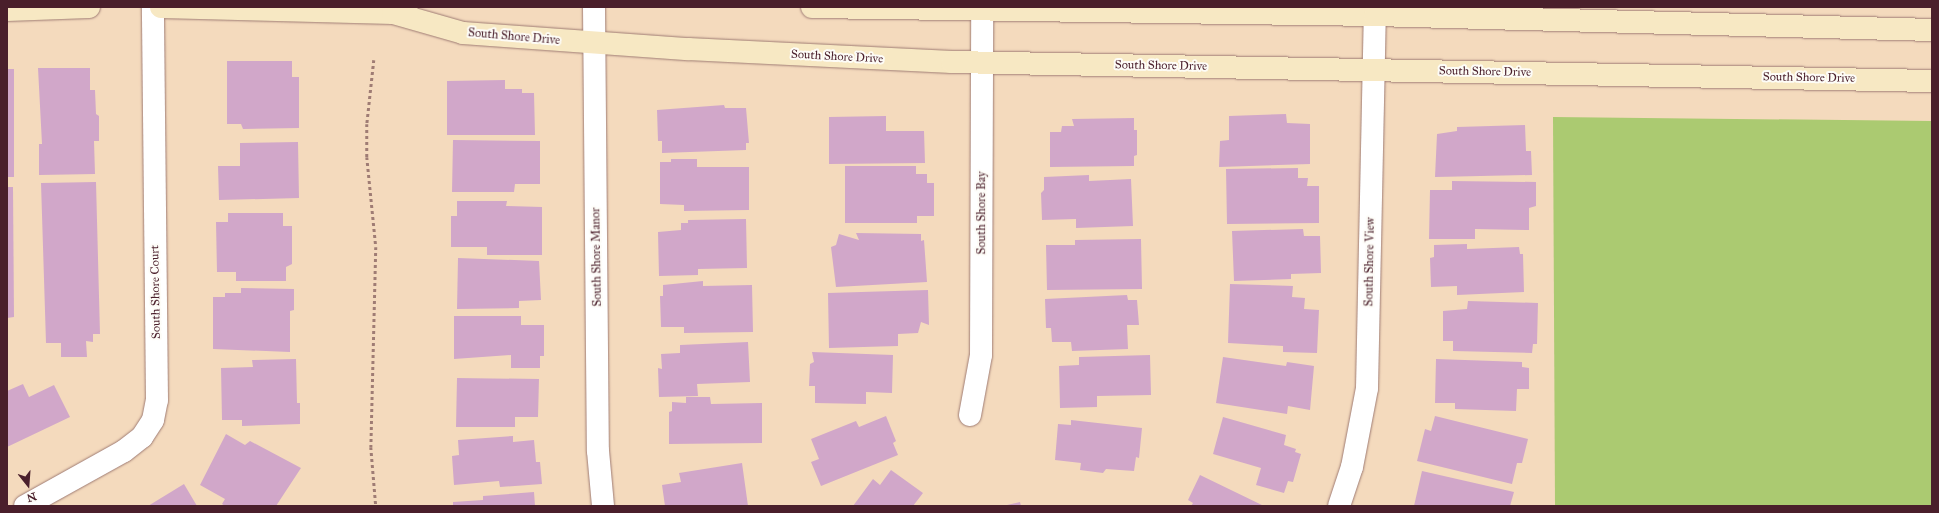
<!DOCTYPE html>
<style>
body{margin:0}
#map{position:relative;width:1939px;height:513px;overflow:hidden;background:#f4dabd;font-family:"IM FELL Great Primer",serif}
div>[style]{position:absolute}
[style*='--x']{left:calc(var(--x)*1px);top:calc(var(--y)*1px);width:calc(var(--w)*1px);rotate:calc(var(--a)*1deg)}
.green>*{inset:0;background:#abca71}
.building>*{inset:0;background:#d1a7c9}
.path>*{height:2.5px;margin-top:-1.25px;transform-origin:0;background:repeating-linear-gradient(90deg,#9f7c74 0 3px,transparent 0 6px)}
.roads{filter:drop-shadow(0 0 1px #9f7c74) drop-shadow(0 0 1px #9f7c74)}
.street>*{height:22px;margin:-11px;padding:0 11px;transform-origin:11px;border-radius:11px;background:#fff}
.secondary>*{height:22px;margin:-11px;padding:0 11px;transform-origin:11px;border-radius:11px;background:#f7e8c3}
span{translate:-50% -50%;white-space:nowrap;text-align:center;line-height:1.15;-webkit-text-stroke:4px #fdfcf7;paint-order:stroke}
.street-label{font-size:12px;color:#4a1f2b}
.frame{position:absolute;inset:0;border:8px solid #4a1f2b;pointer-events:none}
.north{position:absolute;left:8px;top:465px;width:40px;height:40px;-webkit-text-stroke:3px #fdfcf7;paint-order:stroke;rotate:163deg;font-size:11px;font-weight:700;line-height:16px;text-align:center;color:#4a1f2b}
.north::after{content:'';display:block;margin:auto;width:14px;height:18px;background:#4a1f2b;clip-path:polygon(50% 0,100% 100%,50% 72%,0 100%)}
</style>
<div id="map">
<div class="green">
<div style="clip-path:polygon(1553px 117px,1932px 121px,1932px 506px,1555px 506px)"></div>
</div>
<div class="building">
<div style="clip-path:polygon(227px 61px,292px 61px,292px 77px,299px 77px,299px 128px,243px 129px,241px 124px,227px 124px)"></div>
<div style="clip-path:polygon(38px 68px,90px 68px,90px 90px,95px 90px,96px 114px,99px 116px,99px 141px,94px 141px,95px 174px,39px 175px,39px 144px,42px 144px)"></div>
<div style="clip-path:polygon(7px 69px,14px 69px,14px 177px,7px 177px)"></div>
<div style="clip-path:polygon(505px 80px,505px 89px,522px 89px,522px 93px,534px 93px,535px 135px,447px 135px,447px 81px)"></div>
<div style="clip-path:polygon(724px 105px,725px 108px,746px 108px,749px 143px,746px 143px,746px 150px,662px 153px,662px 141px,658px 141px,657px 110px)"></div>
<div style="clip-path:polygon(1286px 114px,1287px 123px,1310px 124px,1310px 164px,1219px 167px,1220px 141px,1229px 140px,1229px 116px)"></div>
<div style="clip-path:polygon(886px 116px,886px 131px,924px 131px,925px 163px,829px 164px,829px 117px)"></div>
<div style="clip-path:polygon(1134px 118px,1134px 130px,1137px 130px,1137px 155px,1134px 156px,1134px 166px,1050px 167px,1050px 132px,1061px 132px,1062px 126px,1074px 126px,1072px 119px)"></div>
<div style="clip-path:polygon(1525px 125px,1526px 151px,1531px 151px,1532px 175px,1435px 177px,1437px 134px,1457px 131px,1457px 127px)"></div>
<div style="clip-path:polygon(453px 140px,540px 141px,540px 184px,515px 184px,514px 192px,452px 192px)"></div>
<div style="clip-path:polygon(298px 142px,299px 198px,219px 200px,218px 166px,240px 166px,240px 143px)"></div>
<div style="clip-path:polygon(671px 159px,697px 159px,697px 167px,749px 167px,749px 210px,684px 211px,684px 205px,660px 204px,660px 162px,671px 162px)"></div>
<div style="clip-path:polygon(845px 166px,916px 166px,916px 174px,927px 174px,927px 183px,934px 183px,934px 216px,917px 216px,917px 223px,845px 223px)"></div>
<div style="clip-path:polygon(1298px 168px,1298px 178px,1308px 178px,1307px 186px,1319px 186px,1319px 223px,1227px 224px,1226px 169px)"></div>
<div style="clip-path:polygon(1089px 175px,1089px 181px,1131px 179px,1133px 226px,1076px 228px,1076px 219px,1042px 220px,1041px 193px,1044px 190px,1044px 177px)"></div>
<div style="clip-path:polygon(1452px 181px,1536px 182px,1536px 206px,1529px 208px,1529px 230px,1475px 229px,1475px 239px,1429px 239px,1430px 190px,1452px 190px)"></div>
<div style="clip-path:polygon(96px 182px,100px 334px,93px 334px,93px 342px,86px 341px,87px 357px,61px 357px,61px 343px,46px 343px,41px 183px)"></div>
<div style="clip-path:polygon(7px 187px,13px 187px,14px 317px,7px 318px)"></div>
<div style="clip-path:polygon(457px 201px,507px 201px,506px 206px,542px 207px,542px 255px,487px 255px,487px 247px,451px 247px,451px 216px,457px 216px)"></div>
<div style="clip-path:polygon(228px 213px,283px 213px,283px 226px,292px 226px,292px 264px,286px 267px,286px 281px,236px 281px,236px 272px,217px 272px,216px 222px,228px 222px)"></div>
<div style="clip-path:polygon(746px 219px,747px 268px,698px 269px,698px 275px,659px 276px,658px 232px,681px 230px,681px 223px,688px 223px,688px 220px)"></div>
<div style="clip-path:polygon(1303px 229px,1304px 236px,1320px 236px,1321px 273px,1291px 274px,1291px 279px,1234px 281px,1232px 231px)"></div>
<div style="clip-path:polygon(856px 233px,921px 234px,921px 241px,924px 240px,927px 282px,836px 287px,831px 247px,836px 245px,839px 234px,859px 240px)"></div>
<div style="clip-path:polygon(1141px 239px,1142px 289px,1047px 290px,1046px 245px,1075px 245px,1075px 240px)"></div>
<div style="clip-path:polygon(1467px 244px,1467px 249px,1519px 247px,1520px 254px,1523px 254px,1524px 292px,1457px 295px,1457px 286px,1431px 287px,1430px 258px,1434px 257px,1434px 245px)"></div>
<div style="clip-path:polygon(458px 258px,539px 261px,541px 300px,519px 301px,519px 308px,457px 309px)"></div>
<div style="clip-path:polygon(703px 281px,703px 286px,752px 285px,753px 332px,684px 333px,684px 327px,661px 327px,660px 296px,663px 296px,663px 285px)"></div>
<div style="clip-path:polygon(1230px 284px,1293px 286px,1292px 297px,1305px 298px,1304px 309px,1319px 310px,1317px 353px,1283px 352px,1283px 346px,1228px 343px)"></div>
<div style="clip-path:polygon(241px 288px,294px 289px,294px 310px,290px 311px,290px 352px,213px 349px,213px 297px,225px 297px,225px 293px,241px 293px)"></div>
<div style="clip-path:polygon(928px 290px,929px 325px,921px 322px,918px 333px,898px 334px,898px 346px,829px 348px,828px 293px)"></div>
<div style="clip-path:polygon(1127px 295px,1128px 300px,1137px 300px,1139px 325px,1127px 325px,1128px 349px,1072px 351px,1071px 342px,1052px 342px,1051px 328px,1046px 328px,1045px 299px)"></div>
<div style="clip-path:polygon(1468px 301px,1538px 303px,1537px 344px,1533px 344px,1532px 353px,1453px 351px,1453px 341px,1443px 341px,1443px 311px,1467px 309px)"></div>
<div style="clip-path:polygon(454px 316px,521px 316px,521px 325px,544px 325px,544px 356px,540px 356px,540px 368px,511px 368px,511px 355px,454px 359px)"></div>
<div style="clip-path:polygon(748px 342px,750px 382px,697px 384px,698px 396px,659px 397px,658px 368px,662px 369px,661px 354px,680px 353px,680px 345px)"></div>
<div style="clip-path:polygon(812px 352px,893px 355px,892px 393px,866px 392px,866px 404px,815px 403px,815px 386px,809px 386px,810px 364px,814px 362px)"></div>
<div style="clip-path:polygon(1150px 355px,1151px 395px,1097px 396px,1097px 407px,1060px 408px,1059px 366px,1079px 365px,1079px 357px)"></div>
<div style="clip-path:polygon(1223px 357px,1286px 366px,1287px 362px,1314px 366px,1310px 410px,1288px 406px,1287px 414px,1216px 403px)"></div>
<div style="clip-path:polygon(296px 359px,297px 403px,300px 403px,300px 424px,242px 426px,242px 420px,222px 420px,221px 368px,253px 367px,252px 360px)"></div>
<div style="clip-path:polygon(1436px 359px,1522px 362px,1522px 367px,1529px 368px,1529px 389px,1517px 389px,1516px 411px,1455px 409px,1455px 403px,1435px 403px)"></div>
<div style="clip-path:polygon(457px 378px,539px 379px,538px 417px,515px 417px,515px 427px,456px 427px)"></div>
<div style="clip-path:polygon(23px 384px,29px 397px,54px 385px,70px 417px,7px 447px,7px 391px)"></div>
<div style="clip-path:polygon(686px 397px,710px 397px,711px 404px,762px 403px,762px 443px,669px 444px,669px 412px,672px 411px,672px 402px,686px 403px)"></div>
<div style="clip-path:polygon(886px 416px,896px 441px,893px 443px,898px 455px,821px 486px,811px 462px,819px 459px,811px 439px,856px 421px,859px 427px)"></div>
<div style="clip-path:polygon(1435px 416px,1528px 439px,1522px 463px,1517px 463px,1512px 484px,1417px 461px,1425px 429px,1431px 431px)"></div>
<div style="clip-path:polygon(1223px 417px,1286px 435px,1284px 445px,1296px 449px,1295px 452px,1301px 454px,1293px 482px,1288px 481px,1284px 493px,1256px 485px,1261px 468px,1213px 454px)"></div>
<div style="clip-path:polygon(1071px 420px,1142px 428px,1139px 458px,1136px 457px,1134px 471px,1106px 469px,1103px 473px,1080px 470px,1081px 463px,1055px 460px,1058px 424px,1071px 425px)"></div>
<div style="clip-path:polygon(226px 434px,245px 445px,250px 441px,301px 468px,276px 506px,225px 506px,222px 504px,225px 499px,200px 485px)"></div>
<div style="clip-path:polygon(513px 436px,513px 442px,534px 440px,536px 462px,540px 462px,542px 484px,500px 487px,499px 481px,454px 485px,452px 456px,459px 455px,458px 440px)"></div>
<div style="clip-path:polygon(742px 463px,748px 506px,665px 506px,662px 485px,681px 482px,679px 473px)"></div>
<div style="clip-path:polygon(891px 470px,923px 493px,913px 506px,853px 506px,873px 479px,880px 485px)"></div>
<div style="clip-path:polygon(1422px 471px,1514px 492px,1510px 506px,1414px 506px)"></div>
<div style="clip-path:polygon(1200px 475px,1264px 506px,1191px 506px,1193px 503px,1188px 500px)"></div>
<div style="clip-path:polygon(184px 484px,197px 506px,148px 506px)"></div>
<div style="clip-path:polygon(534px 492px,535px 506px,453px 506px,453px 502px,483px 500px,483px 496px)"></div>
<div style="clip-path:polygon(1020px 502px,1021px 506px,1007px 506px,1007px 505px)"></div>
</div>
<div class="path">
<div style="--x:374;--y:60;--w:64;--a:96.2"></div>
<div style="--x:367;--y:124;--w:33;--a:90"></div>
<div style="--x:367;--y:157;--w:90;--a:84.3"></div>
<div style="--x:376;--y:247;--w:200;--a:91.4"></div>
<div style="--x:371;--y:447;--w:59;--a:85.2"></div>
</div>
<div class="roads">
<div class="street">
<div style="--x:594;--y:7;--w:444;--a:89.5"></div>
<div style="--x:598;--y:451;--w:55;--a:84.8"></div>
<div style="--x:970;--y:415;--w:61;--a:-79.6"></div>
<div style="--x:981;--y:355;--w:345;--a:-89.8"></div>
<div style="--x:25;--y:506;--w:113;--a:-29.1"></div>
<div style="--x:124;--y:451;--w:23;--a:-38"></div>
<div style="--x:142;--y:437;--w:20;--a:-57"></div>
<div style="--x:153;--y:420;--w:20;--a:-79"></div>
<div style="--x:157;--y:400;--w:393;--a:-90.6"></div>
<div style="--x:1339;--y:506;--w:41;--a:-71.6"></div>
<div style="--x:1352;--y:467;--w:80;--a:-79.2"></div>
<div style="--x:1367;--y:388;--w:373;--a:-88.8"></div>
</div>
<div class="secondary">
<div style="--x:161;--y:7;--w:232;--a:1.5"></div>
<div style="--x:393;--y:13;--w:14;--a:-12"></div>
<div style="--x:812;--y:7;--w:563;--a:0.81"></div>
<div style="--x:1375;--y:15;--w:557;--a:1.54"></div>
<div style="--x:7;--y:10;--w:82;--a:-2.1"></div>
<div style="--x:393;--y:13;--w:73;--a:15.9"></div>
<div style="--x:463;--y:33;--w:226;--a:4.1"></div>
<div style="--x:688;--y:49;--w:264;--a:2.8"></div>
<div style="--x:952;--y:62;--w:980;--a:1.11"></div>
</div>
</div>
<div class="street-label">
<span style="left:514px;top:37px;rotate:5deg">South Shore Drive</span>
<span style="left:837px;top:57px;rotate:3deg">South Shore Drive</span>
<span style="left:1161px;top:66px;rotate:1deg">South Shore Drive</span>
<span style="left:1485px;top:72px;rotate:1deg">South Shore Drive</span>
<span style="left:1809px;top:78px;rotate:1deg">South Shore Drive</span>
<span style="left:982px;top:213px;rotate:-90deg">South Shore Bay</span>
<span style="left:597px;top:257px;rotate:-91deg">South Shore Manor</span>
<span style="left:1370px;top:262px;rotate:-89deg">South Shore View</span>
<span style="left:156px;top:292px;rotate:-91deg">South Shore Court</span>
</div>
<div class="frame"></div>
<div class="north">N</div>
</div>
